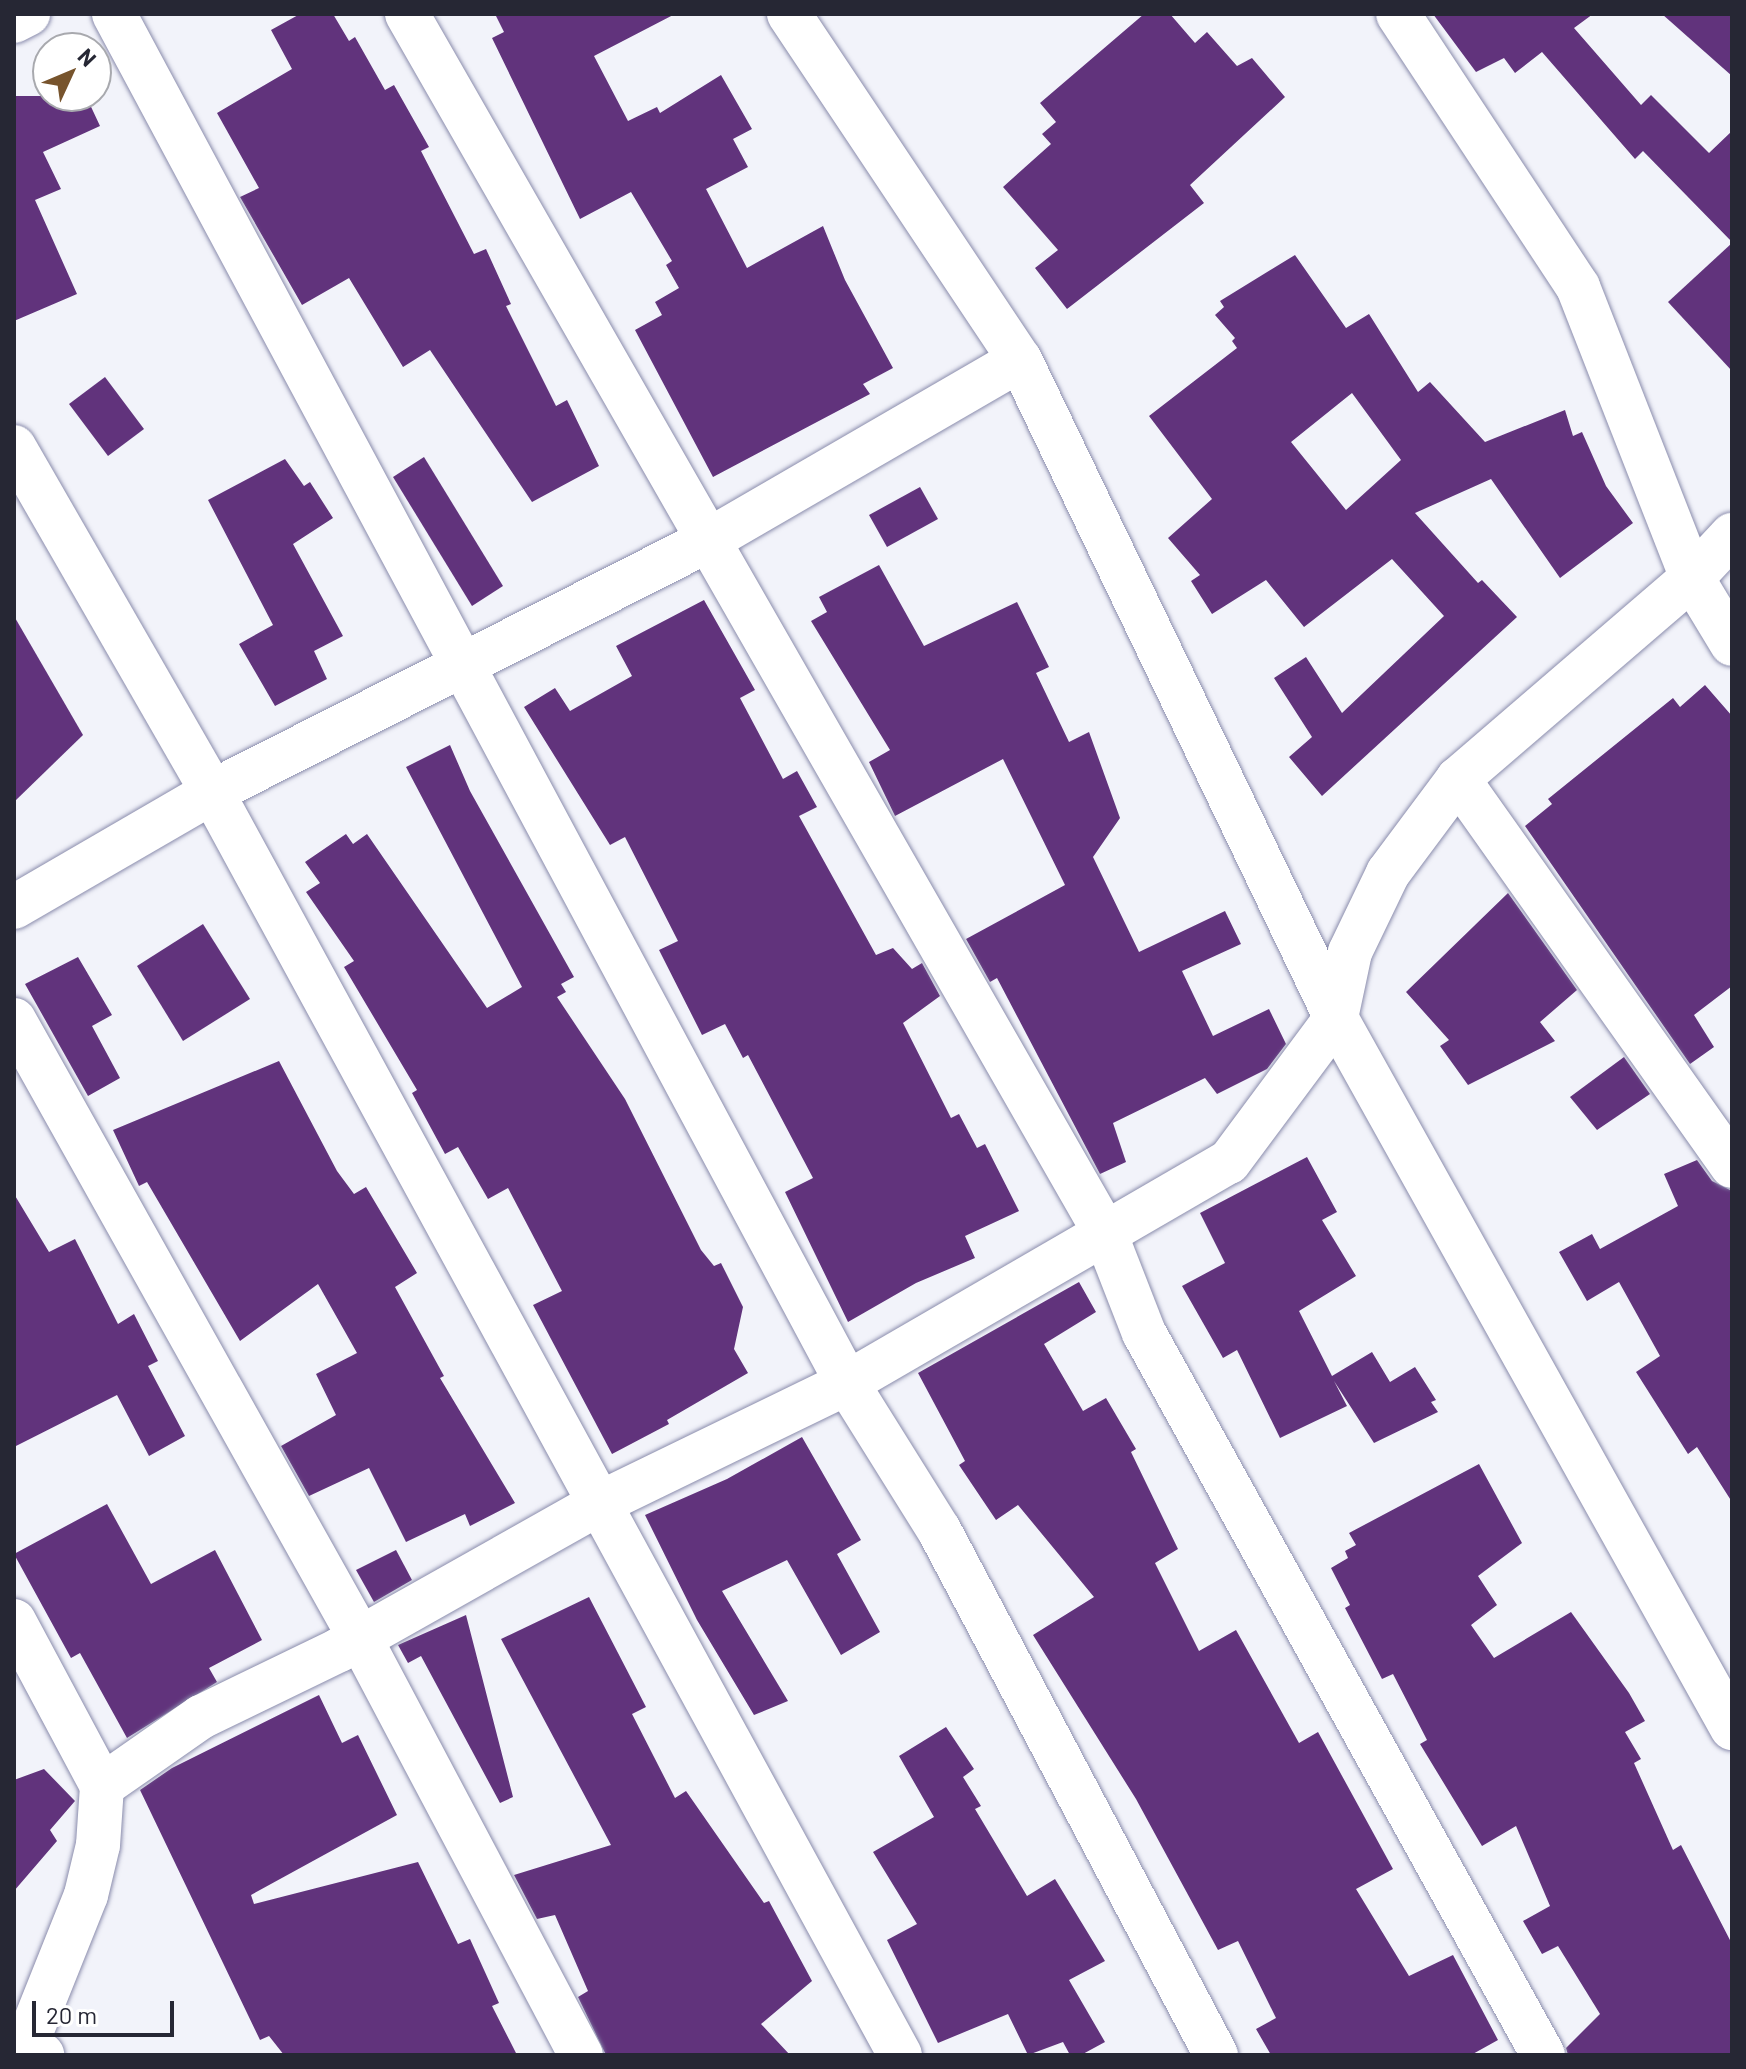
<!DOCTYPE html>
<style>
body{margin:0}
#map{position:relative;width:1746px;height:2069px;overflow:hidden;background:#f2f3fa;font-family:Barlow,sans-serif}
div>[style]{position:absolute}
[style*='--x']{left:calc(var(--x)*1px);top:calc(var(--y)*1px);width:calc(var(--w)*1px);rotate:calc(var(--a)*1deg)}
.building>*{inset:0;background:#61337c}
.roads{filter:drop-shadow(0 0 2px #8a8cac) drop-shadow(0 0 2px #8a8cac)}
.minor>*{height:44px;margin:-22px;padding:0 22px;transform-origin:22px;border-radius:22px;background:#fff}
.major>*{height:44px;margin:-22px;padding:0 22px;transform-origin:22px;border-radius:22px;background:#fff}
span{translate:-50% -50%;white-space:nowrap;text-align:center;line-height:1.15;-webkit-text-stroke:8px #fff;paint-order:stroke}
.frame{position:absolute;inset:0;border:16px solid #262734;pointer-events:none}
.north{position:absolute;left:32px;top:32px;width:80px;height:80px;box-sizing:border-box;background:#fff;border:2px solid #a8a9ae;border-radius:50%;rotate:46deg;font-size:22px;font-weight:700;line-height:32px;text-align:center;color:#262734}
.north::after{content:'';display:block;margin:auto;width:28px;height:36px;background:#77542d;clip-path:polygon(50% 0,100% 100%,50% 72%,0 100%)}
.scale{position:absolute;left:32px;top:2001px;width:142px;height:36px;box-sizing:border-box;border:4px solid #262734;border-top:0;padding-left:10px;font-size:24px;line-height:28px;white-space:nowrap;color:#262734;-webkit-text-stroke:6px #fff;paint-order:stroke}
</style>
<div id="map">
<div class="building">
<div style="clip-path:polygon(300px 14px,333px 14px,349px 41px,355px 37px,385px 90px,394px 85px,429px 147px,421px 151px,474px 254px,486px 249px,511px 304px,506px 306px,556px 406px,567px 400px,599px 466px,532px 502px,430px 350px,403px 367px,349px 278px,302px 305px,240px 197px,259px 188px,217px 113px,292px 69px,271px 30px)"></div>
<div style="clip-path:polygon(495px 14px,675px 14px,594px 56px,628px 121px,657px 107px,660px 113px,721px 75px,752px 129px,733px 139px,748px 167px,706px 189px,747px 268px,823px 226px,845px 280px,893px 368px,863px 384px,870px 394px,713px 477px,635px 330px,662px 315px,655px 302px,679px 288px,666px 265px,672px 261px,631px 192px,580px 219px,492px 38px,504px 32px)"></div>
<div style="clip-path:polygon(1144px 14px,1170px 14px,1195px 43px,1207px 32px,1237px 66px,1252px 58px,1285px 97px,1190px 185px,1204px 203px,1067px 309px,1035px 268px,1058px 250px,1003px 187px,1051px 144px,1042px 134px,1056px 122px,1040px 103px)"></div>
<div style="clip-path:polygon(1433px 14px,1593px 14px,1574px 28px,1641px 105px,1651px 95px,1709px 153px,1732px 131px,1732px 242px,1643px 151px,1635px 159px,1542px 52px,1515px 73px,1504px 58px,1476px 72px)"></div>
<div style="clip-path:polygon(1662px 14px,1732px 14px,1732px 76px)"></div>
<div style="clip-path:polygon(14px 91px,16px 96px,86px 96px,100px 126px,43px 152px,61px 189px,35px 200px,77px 294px,14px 321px)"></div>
<div style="clip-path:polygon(1732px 243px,1732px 371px,1668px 302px)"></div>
<div style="clip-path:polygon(evenodd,1295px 255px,1346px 328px,1369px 314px,1418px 392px,1430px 382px,1485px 442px,1565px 410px,1573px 436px,1582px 432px,1606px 486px,1633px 523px,1560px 578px,1491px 479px,1415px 513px,1478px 583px,1482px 580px,1517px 617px,1322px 796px,1289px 757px,1312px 737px,1274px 678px,1306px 657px,1342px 713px,1444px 616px,1392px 559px,1304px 627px,1266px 580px,1212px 614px,1191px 581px,1200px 575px,1168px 538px,1212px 499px,1149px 416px,1237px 348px,1232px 341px,1235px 338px,1215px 315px,1224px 307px,1220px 301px,1295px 255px,1352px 393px,1401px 460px,1346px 510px,1291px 442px,1352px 393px)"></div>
<div style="clip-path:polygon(105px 377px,144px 429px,108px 456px,69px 404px)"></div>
<div style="clip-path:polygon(424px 457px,503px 586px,472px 606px,393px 477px)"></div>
<div style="clip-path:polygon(285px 459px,304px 486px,310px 482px,333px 518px,293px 544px,343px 636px,314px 651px,327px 679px,275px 706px,239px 644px,273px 625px,208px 500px)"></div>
<div style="clip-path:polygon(920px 487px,938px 519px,887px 547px,869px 515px)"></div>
<div style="clip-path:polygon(879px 565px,924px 646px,1017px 602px,1049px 667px,1036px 673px,1069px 742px,1089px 732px,1120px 818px,1093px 857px,1139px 952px,1225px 911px,1241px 944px,1182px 971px,1213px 1036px,1269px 1009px,1286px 1044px,1267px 1069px,1217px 1094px,1205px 1078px,1113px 1123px,1126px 1162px,1100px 1174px,997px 978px,990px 982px,966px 939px,1065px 885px,1003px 759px,895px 816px,869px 762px,890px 750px,811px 621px,827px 612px,819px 597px)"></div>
<div style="clip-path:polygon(704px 600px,755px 690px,740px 698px,783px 779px,797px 771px,817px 807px,799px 816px,876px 955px,893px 948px,912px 969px,922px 963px,940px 996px,903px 1023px,951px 1118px,959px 1114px,977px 1148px,985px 1144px,1019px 1211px,965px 1236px,975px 1258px,916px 1283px,848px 1322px,785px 1192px,813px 1178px,748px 1055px,743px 1058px,725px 1024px,702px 1035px,659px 950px,678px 941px,625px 837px,610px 845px,524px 707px,555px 688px,570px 711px,632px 676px,616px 646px)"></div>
<div style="clip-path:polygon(14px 616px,83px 735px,14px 802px)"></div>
<div style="clip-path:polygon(1705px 685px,1732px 716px,1732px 986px,1694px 1015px,1714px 1047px,1690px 1064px,1525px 826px,1552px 804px,1548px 799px,1673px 698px,1680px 707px)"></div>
<div style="clip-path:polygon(450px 745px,470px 791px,574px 977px,561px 984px,566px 992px,557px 997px,625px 1099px,701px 1250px,714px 1266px,721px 1263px,743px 1307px,734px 1349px,748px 1373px,667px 1420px,669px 1424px,612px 1454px,533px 1305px,562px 1291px,508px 1188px,488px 1199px,458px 1147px,445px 1154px,412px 1093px,417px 1090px,344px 967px,354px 961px,306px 892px,320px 883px,305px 862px,346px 834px,353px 844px,367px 834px,487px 1008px,522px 987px,406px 767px)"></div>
<div style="clip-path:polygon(1508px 893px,1577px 990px,1540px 1022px,1555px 1041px,1468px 1085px,1440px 1046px,1449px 1040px,1406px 992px)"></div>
<div style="clip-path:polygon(203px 924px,250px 999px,183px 1041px,137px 966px)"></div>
<div style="clip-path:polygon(78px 957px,112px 1015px,92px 1026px,120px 1078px,88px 1096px,25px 984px)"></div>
<div style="clip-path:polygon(1624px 1057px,1650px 1094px,1597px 1130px,1570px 1097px)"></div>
<div style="clip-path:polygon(279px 1061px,337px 1171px,354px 1194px,366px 1187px,417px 1273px,395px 1287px,444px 1376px,440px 1378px,515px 1503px,470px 1526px,465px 1514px,406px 1542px,369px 1468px,309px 1496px,281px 1446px,336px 1415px,316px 1374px,357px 1353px,318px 1284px,240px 1341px,147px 1182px,139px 1186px,113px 1130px)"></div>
<div style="clip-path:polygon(1307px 1157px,1337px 1212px,1322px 1220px,1356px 1276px,1299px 1311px,1332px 1376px,1372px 1352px,1390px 1382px,1415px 1367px,1436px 1400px,1431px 1402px,1438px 1412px,1374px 1443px,1334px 1381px,1347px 1406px,1280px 1438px,1237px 1350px,1223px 1358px,1182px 1286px,1225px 1263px,1200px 1213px)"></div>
<div style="clip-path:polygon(1697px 1160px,1712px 1181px,1732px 1191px,1732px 1502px,1697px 1447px,1688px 1454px,1636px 1372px,1660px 1356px,1619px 1282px,1587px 1301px,1559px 1252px,1592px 1234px,1600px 1249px,1678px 1206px,1664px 1174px)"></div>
<div style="clip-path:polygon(14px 1194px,49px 1252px,75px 1239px,118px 1324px,134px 1314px,158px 1361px,148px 1366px,185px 1436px,149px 1456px,117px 1395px,14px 1447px)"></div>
<div style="clip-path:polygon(1079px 1282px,1096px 1312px,1044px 1344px,1083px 1411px,1106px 1398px,1136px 1449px,1131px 1452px,1178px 1549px,1155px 1563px,1199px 1651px,1236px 1630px,1299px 1743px,1318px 1732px,1393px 1869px,1356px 1889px,1409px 1976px,1453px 1955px,1498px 2040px,1471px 2055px,1271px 2055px,1256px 2029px,1276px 2018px,1238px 1941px,1218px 1950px,1136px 1799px,1033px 1635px,1094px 1597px,1018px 1505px,996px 1520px,959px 1465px,965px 1461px,918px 1373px)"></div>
<div style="clip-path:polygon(802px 1437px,861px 1540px,837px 1554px,880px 1632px,841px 1655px,787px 1560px,722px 1591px,788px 1701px,754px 1715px,697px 1620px,645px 1515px,727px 1479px)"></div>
<div style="clip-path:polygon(1479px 1464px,1522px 1543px,1478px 1576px,1497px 1605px,1471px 1625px,1494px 1658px,1571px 1612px,1629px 1693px,1645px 1721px,1625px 1732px,1641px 1759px,1634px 1763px,1673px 1850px,1681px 1845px,1732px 1944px,1732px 2055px,1568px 2055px,1566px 2048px,1600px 2014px,1558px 1946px,1542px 1954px,1523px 1921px,1550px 1906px,1516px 1826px,1482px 1846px,1420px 1744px,1427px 1740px,1393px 1674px,1382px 1679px,1345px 1608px,1350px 1605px,1331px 1568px,1348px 1558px,1345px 1551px,1356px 1545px,1349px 1533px)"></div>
<div style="clip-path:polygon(107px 1504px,151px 1584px,215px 1550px,262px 1640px,209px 1668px,217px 1682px,127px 1738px,80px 1653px,71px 1658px,14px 1554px)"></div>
<div style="clip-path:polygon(396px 1550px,412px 1580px,374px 1602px,356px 1570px)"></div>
<div style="clip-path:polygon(589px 1597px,646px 1707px,632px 1714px,675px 1798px,686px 1791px,764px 1903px,769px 1901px,812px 1981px,761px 2024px,790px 2055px,606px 2055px,578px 1997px,588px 1991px,555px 1915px,537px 1919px,514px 1875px,611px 1845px,501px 1639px)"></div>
<div style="clip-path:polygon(466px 1615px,513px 1797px,500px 1803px,421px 1656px,408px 1663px,398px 1645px)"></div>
<div style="clip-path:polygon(319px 1695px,342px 1743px,358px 1735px,397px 1815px,251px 1895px,254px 1904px,418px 1862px,458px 1944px,470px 1939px,499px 2003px,492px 2006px,517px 2055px,284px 2055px,269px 2036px,260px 2040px,140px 1790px,172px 1768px)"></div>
<div style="clip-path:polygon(946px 1727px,974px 1769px,963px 1777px,981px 1806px,975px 1809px,1027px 1896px,1055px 1879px,1105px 1961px,1069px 1980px,1105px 2042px,1081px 2055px,1070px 2055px,1063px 2042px,1028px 2055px,1008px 2014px,938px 2043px,887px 1940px,917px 1924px,873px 1852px,934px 1817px,899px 1756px)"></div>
<div style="clip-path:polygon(44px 1769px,75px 1801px,50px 1830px,57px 1841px,14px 1891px,14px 1780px)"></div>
</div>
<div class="roads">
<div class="minor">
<div style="--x:114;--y:14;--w:1553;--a:61.83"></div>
<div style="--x:847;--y:1383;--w:173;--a:58"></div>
<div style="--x:939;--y:1530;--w:594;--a:62.18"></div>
<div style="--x:407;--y:14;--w:1405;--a:60.2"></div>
<div style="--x:1105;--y:1233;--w:107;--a:68.7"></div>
<div style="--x:1144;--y:1333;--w:825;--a:61.07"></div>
<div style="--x:789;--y:14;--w:416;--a:56.3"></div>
<div style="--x:1020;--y:360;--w:730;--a:64.35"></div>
<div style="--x:1336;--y:1018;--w:813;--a:60.85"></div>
<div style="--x:1398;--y:14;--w:327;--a:56.6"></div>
<div style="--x:1578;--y:287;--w:313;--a:68.6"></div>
<div style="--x:1692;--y:578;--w:77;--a:58.8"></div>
<div style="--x:14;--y:21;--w:16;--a:-27"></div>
<div style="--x:14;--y:447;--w:398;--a:60.1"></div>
<div style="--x:212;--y:792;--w:1438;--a:61.42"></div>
<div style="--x:1458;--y:779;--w:474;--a:54.7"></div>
<div style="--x:14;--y:907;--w:229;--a:-30.1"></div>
<div style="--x:212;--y:792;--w:557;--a:-26.89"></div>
<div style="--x:709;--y:540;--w:359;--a:-30.1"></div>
<div style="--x:14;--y:1020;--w:708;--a:60.76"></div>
<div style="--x:360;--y:1638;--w:472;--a:62.1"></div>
<div style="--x:14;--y:1621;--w:187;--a:61.9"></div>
<div style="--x:22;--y:2055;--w:172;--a:-68.2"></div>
<div style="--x:86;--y:1895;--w:51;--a:-76.5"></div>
<div style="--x:98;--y:1845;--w:59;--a:-86.1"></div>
<div style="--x:102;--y:1786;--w:121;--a:-34.9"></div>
<div style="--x:201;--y:1717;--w:153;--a:-25.9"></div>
<div style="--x:339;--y:1650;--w:297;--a:-29.4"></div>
<div style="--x:598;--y:1504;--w:277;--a:-25.9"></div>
<div style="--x:847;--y:1383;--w:441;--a:-30.1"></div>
<div style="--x:1229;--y:1162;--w:179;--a:-53.4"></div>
<div style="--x:1336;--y:1018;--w:67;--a:-78"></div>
<div style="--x:1350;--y:952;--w:88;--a:-64.3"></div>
<div style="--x:1388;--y:873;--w:117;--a:-53.3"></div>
<div style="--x:1458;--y:779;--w:308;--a:-40.7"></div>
<div style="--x:1692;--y:578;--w:59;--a:-47.1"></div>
</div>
<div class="major">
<div style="--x:14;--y:2040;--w:32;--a:28"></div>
</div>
</div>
<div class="frame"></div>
<div class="north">N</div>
<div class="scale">20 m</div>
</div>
